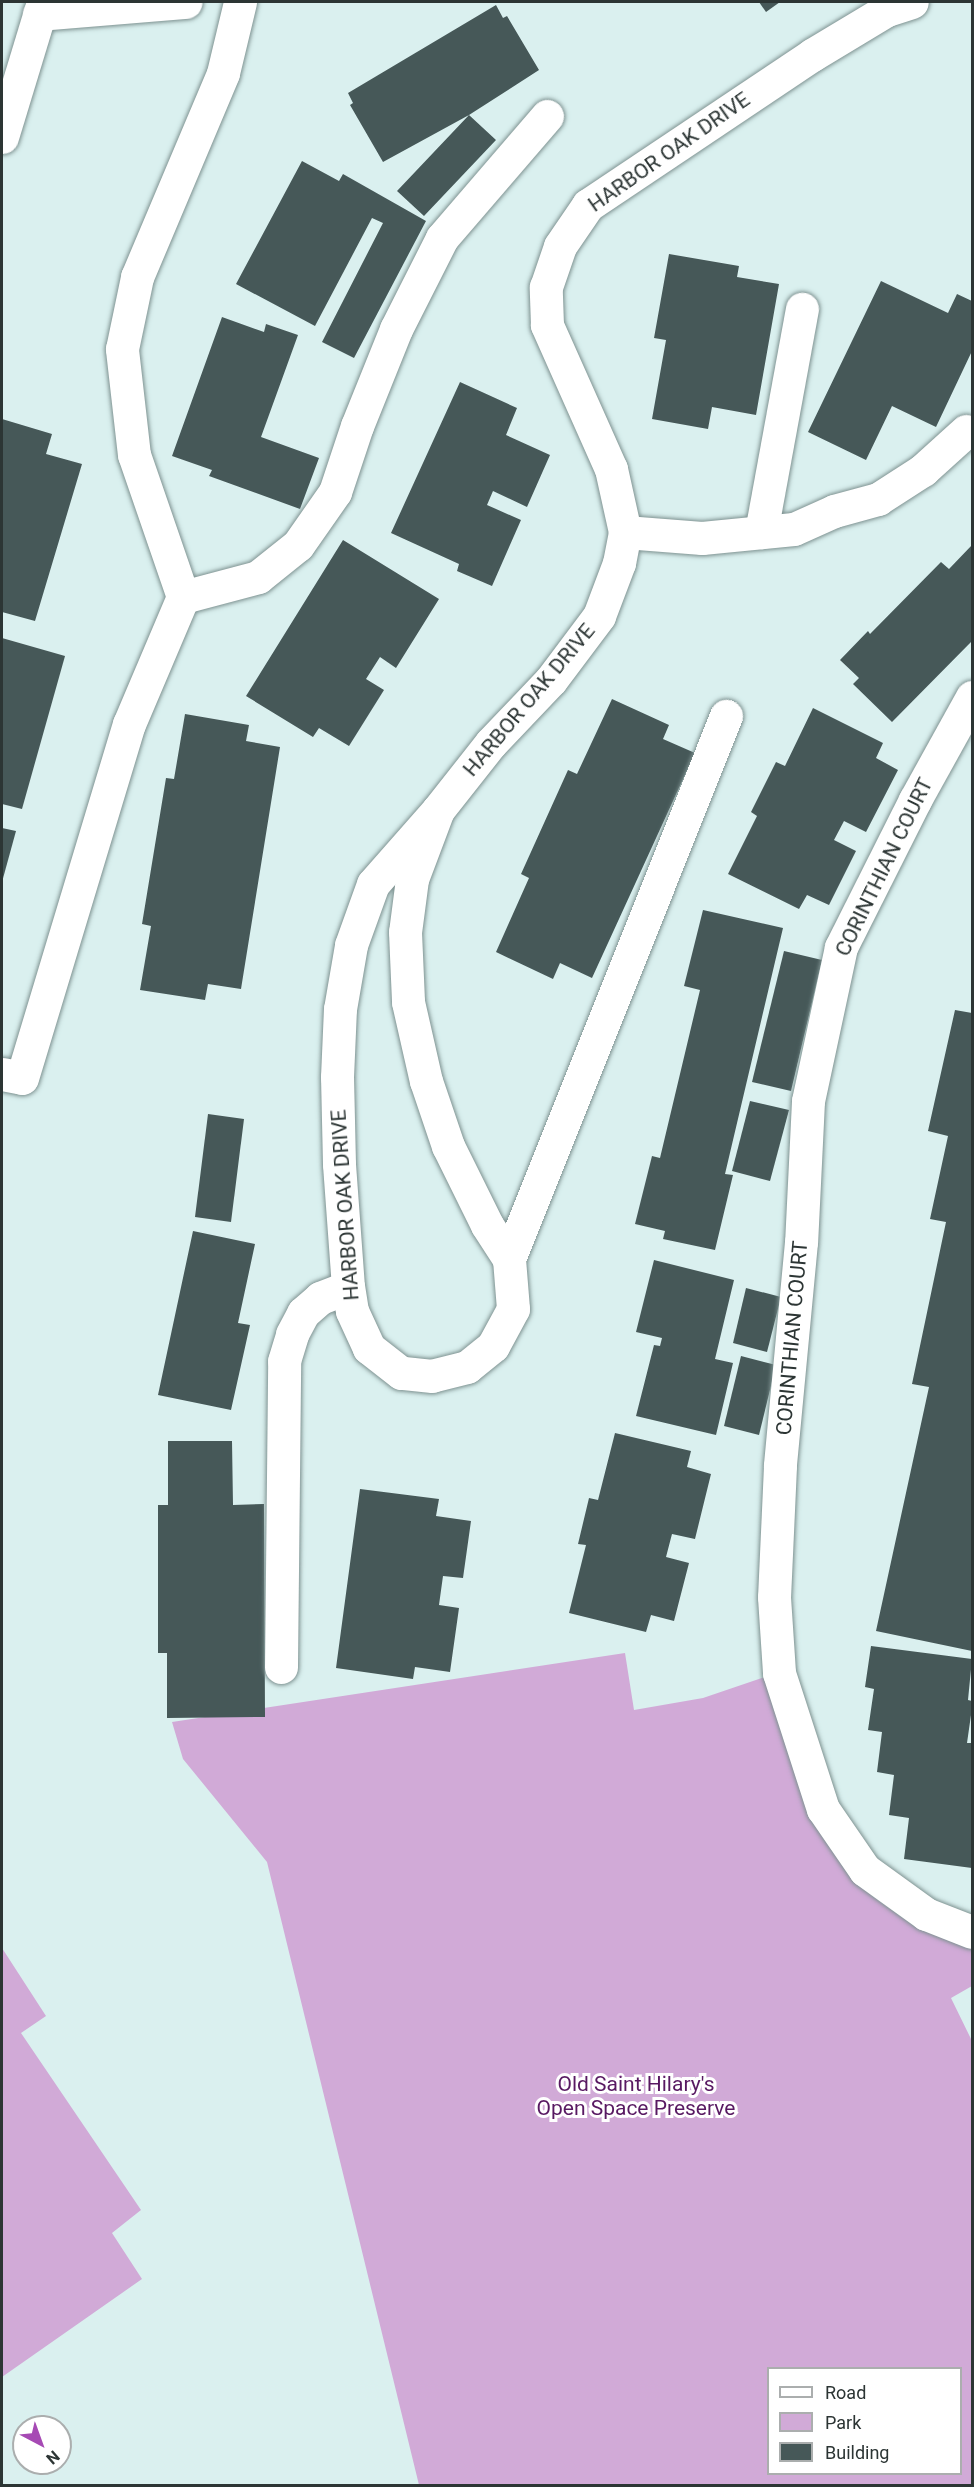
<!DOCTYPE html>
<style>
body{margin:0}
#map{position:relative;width:974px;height:2487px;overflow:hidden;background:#daf0ef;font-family:Roboto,sans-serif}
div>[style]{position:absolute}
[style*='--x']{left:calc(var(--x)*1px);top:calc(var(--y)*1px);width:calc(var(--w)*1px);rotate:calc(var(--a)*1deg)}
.green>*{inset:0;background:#d1aad7}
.building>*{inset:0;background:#465858}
.roads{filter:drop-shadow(0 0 2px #7e9291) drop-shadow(0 0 2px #7e9291)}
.minor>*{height:33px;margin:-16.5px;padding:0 16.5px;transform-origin:16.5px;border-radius:16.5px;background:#fff}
span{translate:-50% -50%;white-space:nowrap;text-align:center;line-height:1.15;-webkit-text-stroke:6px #fff;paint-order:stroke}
.street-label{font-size:21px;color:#2c3534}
.park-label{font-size:21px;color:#581962}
.frame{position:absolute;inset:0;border:3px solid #2c3534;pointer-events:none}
.legend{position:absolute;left:767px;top:2367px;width:195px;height:108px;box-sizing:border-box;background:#fff;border:2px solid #abaeae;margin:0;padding:8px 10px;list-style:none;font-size:18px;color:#2c3534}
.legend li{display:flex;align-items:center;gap:12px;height:30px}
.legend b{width:30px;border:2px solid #abaeae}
.north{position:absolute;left:12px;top:2415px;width:60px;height:60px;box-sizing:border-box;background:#fff;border:2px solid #abaeae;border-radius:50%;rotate:139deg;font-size:16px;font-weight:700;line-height:24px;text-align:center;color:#2c3534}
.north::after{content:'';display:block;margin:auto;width:21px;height:27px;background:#a64ab4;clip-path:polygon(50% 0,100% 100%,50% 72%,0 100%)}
</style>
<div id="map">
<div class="green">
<div style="clip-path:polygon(evenodd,625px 1653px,634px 1710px,703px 1698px,765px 1677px,845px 1868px,872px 1896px,914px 1926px,972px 1948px,972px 1986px,951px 1998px,972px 2041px,972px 2485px,419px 2485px,267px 1862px,183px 1759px,172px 1722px,625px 1653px,768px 2368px,960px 2368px,960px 2474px,768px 2474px,768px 2368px)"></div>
<div style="clip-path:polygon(2px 1948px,46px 2016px,21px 2033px,141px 2210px,112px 2233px,142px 2279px,2px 2377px)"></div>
</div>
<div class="building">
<div style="clip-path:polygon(759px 2px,780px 2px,766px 12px)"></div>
<div style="clip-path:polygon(496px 5px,503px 18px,507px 16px,539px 70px,469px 115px,496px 140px,424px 216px,397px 191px,469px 115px,383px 162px,350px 105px,353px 103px,348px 93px)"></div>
<div style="clip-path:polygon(302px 161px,339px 181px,343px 174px,426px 221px,354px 358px,322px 342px,383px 223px,372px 218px,315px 326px,236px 284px)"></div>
<div style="clip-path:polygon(669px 254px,739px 266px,737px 277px,779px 284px,756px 415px,712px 407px,708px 429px,652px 419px,666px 340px,654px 338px)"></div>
<div style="clip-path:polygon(881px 281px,948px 313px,957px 294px,972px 301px,972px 351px,936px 427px,892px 406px,866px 460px,808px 432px)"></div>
<div style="clip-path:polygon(222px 317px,264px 332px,266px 324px,298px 335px,261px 437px,319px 458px,300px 509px,209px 476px,212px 470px,172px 456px)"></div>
<div style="clip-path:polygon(460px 382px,517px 408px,506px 435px,550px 455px,527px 507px,493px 491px,487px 505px,521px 520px,492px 586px,457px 571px,459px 564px,391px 533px)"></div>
<div style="clip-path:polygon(2px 419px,52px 434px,46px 454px,82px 464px,35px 621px,2px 612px)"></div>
<div style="clip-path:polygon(343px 540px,439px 599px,396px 668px,380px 657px,366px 679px,384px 690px,349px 746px,319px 728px,313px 737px,246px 696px)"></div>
<div style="clip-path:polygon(972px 545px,972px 641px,892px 722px,853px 684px,859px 678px,840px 660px,868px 631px,870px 634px,941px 562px,949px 569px)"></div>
<div style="clip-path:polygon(2px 638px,65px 656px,22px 809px,2px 804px)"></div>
<div style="clip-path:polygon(612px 699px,669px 725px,663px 739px,695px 753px,592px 978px,560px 963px,553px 979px,496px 952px,529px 878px,521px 874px,568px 770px,577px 774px)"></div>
<div style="clip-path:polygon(813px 708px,883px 743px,876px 758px,898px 770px,866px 832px,844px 821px,834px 840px,856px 851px,829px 905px,807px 895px,799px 909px,728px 874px,757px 816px,751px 812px,776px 762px,785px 766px)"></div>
<div style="clip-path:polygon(185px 714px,249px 725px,246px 741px,280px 747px,241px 989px,208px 984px,205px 1000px,140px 990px,151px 926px,142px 924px,166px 778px,174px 779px)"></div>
<div style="clip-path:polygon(2px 828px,16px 831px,2px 882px)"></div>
<div style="clip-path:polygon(703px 910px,783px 928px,725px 1174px,733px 1175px,715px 1250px,663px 1239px,665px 1231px,635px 1224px,652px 1156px,660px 1158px,700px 990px,684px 986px)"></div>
<div style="clip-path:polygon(784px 951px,822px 960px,791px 1091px,752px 1082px)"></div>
<div style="clip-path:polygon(955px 1010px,972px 1013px,972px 1651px,876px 1631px,929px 1387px,912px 1384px,946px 1222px,930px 1219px,948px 1136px,928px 1131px)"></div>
<div style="clip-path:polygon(750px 1101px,789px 1110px,770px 1181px,732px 1171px)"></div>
<div style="clip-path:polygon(208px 1114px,244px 1119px,231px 1222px,195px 1217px)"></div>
<div style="clip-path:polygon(193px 1231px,255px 1244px,238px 1323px,250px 1325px,231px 1410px,158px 1395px)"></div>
<div style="clip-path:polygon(654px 1260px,734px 1280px,715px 1359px,733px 1363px,716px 1435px,636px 1416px,654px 1345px,660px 1346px,662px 1338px,636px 1332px)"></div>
<div style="clip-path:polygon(746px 1288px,781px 1297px,767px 1352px,733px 1343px)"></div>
<div style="clip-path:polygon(741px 1356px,776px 1365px,759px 1435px,724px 1426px)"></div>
<div style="clip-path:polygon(615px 1433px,691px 1451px,687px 1467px,711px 1474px,695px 1539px,672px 1534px,666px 1557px,689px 1563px,674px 1621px,651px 1615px,646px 1632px,569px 1613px,586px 1545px,578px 1544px,589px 1498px,598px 1500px)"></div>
<div style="clip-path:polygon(168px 1441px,232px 1441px,233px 1505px,264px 1504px,265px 1717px,167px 1718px,167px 1653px,158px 1653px,158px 1505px,168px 1505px)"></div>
<div style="clip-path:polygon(360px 1489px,439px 1499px,436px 1516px,471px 1521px,463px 1578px,443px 1576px,439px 1605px,459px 1608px,450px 1672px,415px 1667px,413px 1679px,336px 1668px)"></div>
<div style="clip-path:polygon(871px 1646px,972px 1659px,968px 1700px,972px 1701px,972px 1708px,967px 1743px,972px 1743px,972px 1868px,904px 1859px,909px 1818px,889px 1815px,894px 1775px,877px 1772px,882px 1732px,868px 1730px,874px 1689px,865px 1687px)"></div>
</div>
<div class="roads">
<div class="minor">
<div style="--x:39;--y:14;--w:147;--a:-4.7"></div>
<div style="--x:2;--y:137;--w:141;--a:-73.1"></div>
<div style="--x:625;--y:532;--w:77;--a:4.5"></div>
<div style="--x:702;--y:538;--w:92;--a:-5.6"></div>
<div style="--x:794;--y:529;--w:44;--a:-24.2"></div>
<div style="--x:834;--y:511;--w:46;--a:-15.3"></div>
<div style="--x:878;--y:499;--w:54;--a:-32.8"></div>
<div style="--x:923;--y:470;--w:58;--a:-42.2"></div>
<div style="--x:761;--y:532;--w:227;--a:-79.6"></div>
<div style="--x:183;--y:597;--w:78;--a:-14.9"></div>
<div style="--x:258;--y:577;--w:51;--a:-38.7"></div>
<div style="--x:298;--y:545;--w:65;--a:-55.1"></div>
<div style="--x:335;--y:492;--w:70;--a:-71.6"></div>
<div style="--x:357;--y:426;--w:105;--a:-68.1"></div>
<div style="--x:396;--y:329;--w:102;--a:-63.2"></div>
<div style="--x:442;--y:238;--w:161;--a:-49.3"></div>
<div style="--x:972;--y:697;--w:118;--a:119"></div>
<div style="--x:915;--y:800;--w:165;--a:116.7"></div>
<div style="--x:841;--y:947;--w:157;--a:102.1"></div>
<div style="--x:808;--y:1101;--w:141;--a:92.8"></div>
<div style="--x:801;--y:1242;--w:225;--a:95.4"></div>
<div style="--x:780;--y:1466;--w:131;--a:92.6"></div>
<div style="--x:774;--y:1597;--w:76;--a:86.2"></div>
<div style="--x:779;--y:1673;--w:143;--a:72.1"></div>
<div style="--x:823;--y:1809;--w:74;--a:55.5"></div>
<div style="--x:865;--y:1870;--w:75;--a:35.8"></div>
<div style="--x:926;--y:1914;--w:49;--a:21.4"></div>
<div style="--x:438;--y:810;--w:74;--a:110.6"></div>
<div style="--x:412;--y:879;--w:53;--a:97.5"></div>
<div style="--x:405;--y:932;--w:70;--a:87.5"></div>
<div style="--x:408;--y:1002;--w:81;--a:77.2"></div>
<div style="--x:426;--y:1081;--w:69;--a:71.3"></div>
<div style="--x:448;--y:1146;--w:88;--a:63.7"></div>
<div style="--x:487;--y:1225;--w:40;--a:57.1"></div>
<div style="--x:509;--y:1259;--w:50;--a:85.4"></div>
<div style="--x:513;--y:1309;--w:42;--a:118.4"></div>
<div style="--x:493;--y:1346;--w:33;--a:141"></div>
<div style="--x:467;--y:1367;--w:36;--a:166"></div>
<div style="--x:432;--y:1376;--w:31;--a:-174"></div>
<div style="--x:401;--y:1373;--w:41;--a:-142"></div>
<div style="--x:369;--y:1348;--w:41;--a:-114.7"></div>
<div style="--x:352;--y:1311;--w:24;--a:-99"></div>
<div style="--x:348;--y:1287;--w:123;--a:-94.2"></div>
<div style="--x:339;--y:1164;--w:87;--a:-91.3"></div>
<div style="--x:337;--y:1077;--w:68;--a:-87.5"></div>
<div style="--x:340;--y:1009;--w:65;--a:-80.2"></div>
<div style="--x:351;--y:945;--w:65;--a:-70.2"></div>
<div style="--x:373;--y:884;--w:98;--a:-48.7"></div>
<div style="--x:438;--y:810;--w:85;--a:-51.7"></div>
<div style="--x:491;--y:743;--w:87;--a:-46.4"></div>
<div style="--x:551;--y:680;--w:80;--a:-53.1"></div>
<div style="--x:599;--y:616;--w:57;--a:-69.3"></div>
<div style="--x:619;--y:563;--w:32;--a:-79"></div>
<div style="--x:625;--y:532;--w:65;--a:-102.5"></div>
<div style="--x:611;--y:469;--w:158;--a:-114"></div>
<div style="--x:547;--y:325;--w:38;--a:-92"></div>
<div style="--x:546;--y:287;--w:43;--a:-71.1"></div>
<div style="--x:560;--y:246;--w:50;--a:-55.7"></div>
<div style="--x:588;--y:205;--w:270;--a:-33.8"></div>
<div style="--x:812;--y:55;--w:87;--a:-31"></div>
<div style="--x:887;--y:10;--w:26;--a:-18"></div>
<div style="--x:2;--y:1074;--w:20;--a:11"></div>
<div style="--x:22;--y:1078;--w:370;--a:-73.2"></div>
<div style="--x:129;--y:724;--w:138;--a:-67"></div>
<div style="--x:183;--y:597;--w:150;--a:-109"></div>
<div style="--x:134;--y:455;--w:107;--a:-96.5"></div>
<div style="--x:122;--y:349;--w:74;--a:-78.2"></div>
<div style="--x:137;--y:277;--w:221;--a:-67.1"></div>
<div style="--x:223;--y:73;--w:73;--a:-76.5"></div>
<div style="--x:509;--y:1259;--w:585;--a:-68.22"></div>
<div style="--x:281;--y:1667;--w:306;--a:-89.4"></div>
<div style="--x:284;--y:1361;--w:28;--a:-73"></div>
<div style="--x:292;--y:1334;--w:24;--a:-62"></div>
<div style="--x:303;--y:1313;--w:23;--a:-41"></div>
<div style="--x:320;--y:1298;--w:30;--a:-21"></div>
</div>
</div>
<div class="street-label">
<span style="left:669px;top:152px;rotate:-35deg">HARBOR OAK DRIVE</span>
<span style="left:529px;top:700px;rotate:-50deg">HARBOR OAK DRIVE</span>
<span style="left:884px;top:867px;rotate:-64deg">CORINTHIAN COURT</span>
<span style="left:345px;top:1205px;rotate:-94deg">HARBOR OAK DRIVE</span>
<span style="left:792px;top:1338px;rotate:-85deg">CORINTHIAN COURT</span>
</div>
<div class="park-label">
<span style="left:636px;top:2096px">Old Saint Hilary's<br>Open Space Preserve</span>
</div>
<div class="frame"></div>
<ul class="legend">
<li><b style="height:8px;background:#fff"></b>Road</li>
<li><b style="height:16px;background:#d1aad7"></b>Park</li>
<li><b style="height:16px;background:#465858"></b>Building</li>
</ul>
<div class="north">N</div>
</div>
